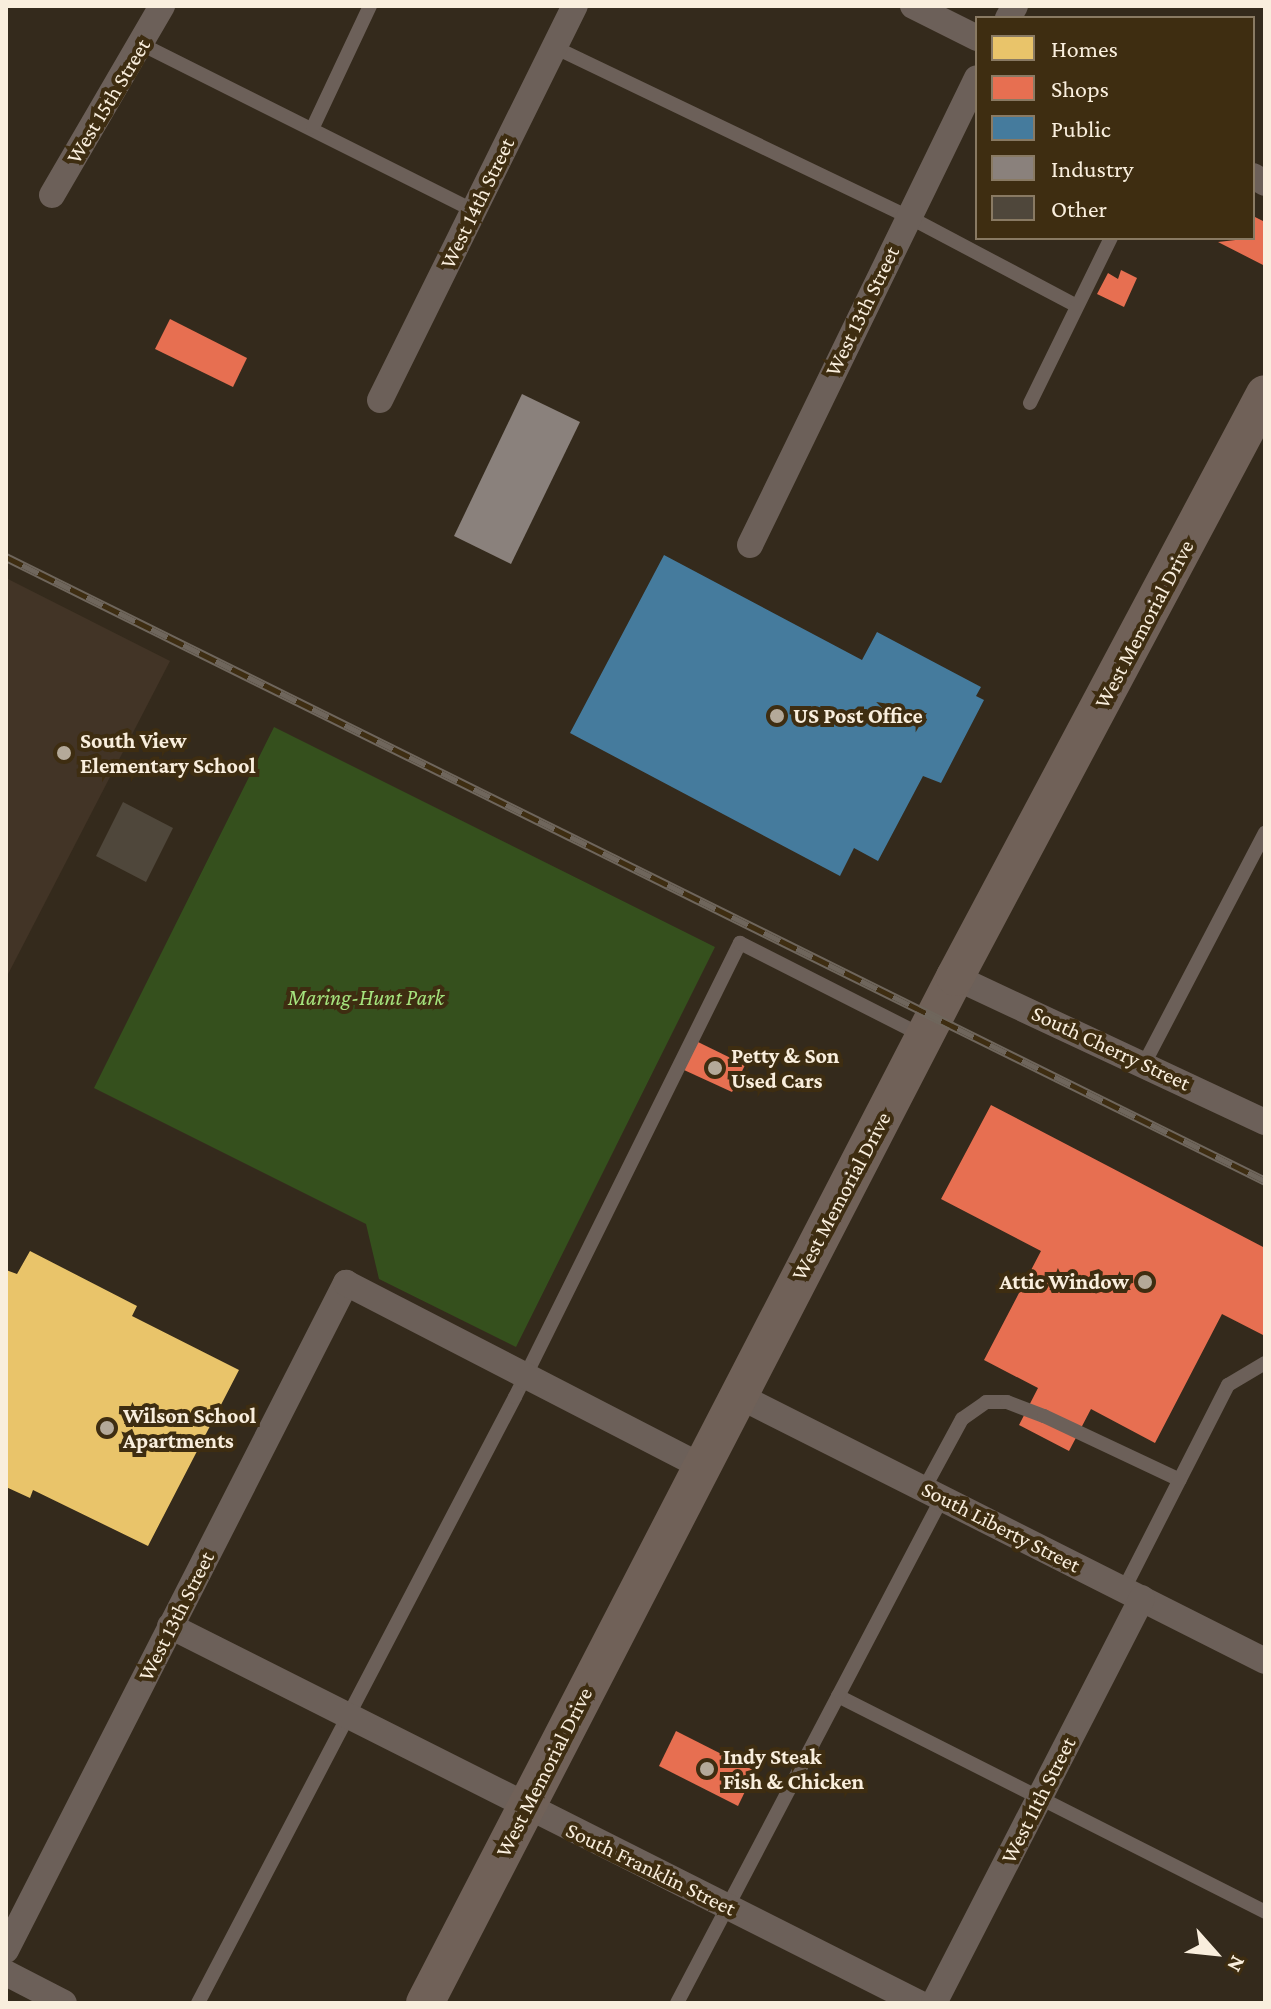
<!DOCTYPE html>
<style>
body{margin:0}
#map{position:relative;width:1271px;height:2009px;overflow:hidden;background:#342a1c;font-family:"Crimson Pro",serif}
div>[style]{position:absolute}
[style*='--x']{left:calc(var(--x)*1px);top:calc(var(--y)*1px);width:calc(var(--w)*1px);rotate:calc(var(--a)*1deg)}
.education>*{inset:0;background:#423426}
.green>*{inset:0;background:#35501d}
.homes>*{inset:0;background:#e9c46a}
.shops>*{inset:0;background:#e76f51}
.public>*{inset:0;background:#457b9d}
.industry>*{inset:0;background:#8a817c}
.building>*{inset:0;background:#4f473b}
.lane>*{height:14px;margin:-7px;padding:0 7px;transform-origin:7px;border-radius:7px;background:#6c6059}
.street>*{height:26px;margin:-13px;padding:0 13px;transform-origin:13px;border-radius:13px;background:#6c6059}
.secondary>*{height:38px;margin:-19px;padding:0 19px;transform-origin:19px;border-radius:19px;background:#706158}
.rail>*{height:9px;margin-top:-4.5px;transform-origin:0;background:repeating-linear-gradient(90deg,#3e2d11 0 18px,#6f665c 0 36px);box-sizing:border-box;border-block:2px solid #6f665c}
.dots>*{width:22px;height:22px;translate:-50% -50%;box-sizing:border-box;border:4px solid #3e2d11;border-radius:50%}
span{translate:-50% -50%;white-space:nowrap;text-align:center;line-height:1.15;-webkit-text-stroke:8px #3e2d11;paint-order:stroke}
.street-label{font-size:22px;color:#f9eedd}
.poi-label{font-size:22px;color:#f9eedd;font-weight:700}
.left{translate:0 -50%;text-align:left}
.right{translate:-100% -50%;text-align:right}
.park-label{font-size:22px;color:#a5e37d;font-style:italic}
.frame{position:absolute;inset:0;border:8px solid #f9eedd;pointer-events:none}
.legend{position:absolute;left:975px;top:16px;width:280px;height:224px;box-sizing:border-box;background:#3e2d11;border:2px solid #897a63;margin:0;padding:10px 14px;list-style:none;font-size:24px;color:#f9eedd}
.legend li{display:flex;align-items:center;gap:16px;height:40px}
.legend b{width:40px;border:2px solid #897a63}
.north{position:absolute;left:1175px;top:1913px;width:80px;height:80px;-webkit-text-stroke:6px #3e2d11;paint-order:stroke;rotate:117deg;font-size:22px;font-weight:700;line-height:32px;text-align:center;color:#f9eedd}
.north::after{content:'';display:block;margin:auto;width:28px;height:36px;background:#f9eedd;clip-path:polygon(50% 0,100% 100%,50% 72%,0 100%)}
</style>
<div id="map">
<div class="education">
<div style="clip-path:polygon(6px 578px,170px 661px,6px 978px)"></div>
</div>
<div class="green">
<div style="clip-path:polygon(274px 727px,715px 947px,516px 1347px,379px 1279px,366px 1224px,94px 1088px)"></div>
</div>
<div class="homes">
<div style="clip-path:polygon(30px 1251px,137px 1306px,132px 1316px,239px 1370px,148px 1546px,33px 1490px,30px 1498px,6px 1487px,6px 1270px,17px 1274px)"></div>
</div>
<div class="shops">
<div style="clip-path:polygon(1253px 216px,1265px 222px,1265px 266px,1218px 242px,1253px 238px)"></div>
<div style="clip-path:polygon(1121px 270px,1137px 278px,1124px 307px,1097px 294px,1108px 273px,1118px 279px)"></div>
<div style="clip-path:polygon(170px 319px,247px 358px,233px 387px,155px 349px)"></div>
<div style="clip-path:polygon(698px 1042px,745px 1065px,732px 1092px,684px 1070px)"></div>
<div style="clip-path:polygon(991px 1105px,1265px 1248px,1265px 1336px,1222px 1314px,1155px 1443px,1091px 1409px,1069px 1451px,1019px 1425px,1038px 1388px,984px 1360px,1041px 1251px,941px 1199px)"></div>
<div style="clip-path:polygon(676px 1731px,755px 1771px,738px 1806px,659px 1766px)"></div>
</div>
<div class="public">
<div style="clip-path:polygon(664px 555px,862px 660px,877px 632px,981px 687px,976px 696px,984px 700px,941px 783px,923px 776px,878px 861px,854px 848px,840px 876px,570px 733px)"></div>
</div>
<div class="industry">
<div style="clip-path:polygon(522px 394px,580px 422px,511px 564px,454px 536px)"></div>
</div>
<div class="building">
<div style="clip-path:polygon(123px 802px,173px 828px,146px 882px,96px 856px)"></div>
</div>
<div class="lane">
<div style="--x:143;--y:45;--w:369;--a:26.6"></div>
<div style="--x:554;--y:47;--w:391;--a:25.6"></div>
<div style="--x:907;--y:216;--w:192;--a:27.9"></div>
<div style="--x:313;--y:127;--w:134;--a:-64.8"></div>
<div style="--x:1030;--y:403;--w:184;--a:-63.9"></div>
<div style="--x:1144;--y:1064;--w:261;--a:-62.4"></div>
<div style="--x:924;--y:1489;--w:80;--a:-61.5"></div>
<div style="--x:962;--y:1419;--w:29;--a:-35"></div>
<div style="--x:986;--y:1402;--w:21;--a:0"></div>
<div style="--x:1007;--y:1402;--w:40;--a:21"></div>
<div style="--x:1044;--y:1416;--w:150;--a:25.2"></div>
<div style="--x:1124;--y:1589;--w:229;--a:-63"></div>
<div style="--x:1228;--y:1385;--w:43;--a:-30.7"></div>
<div style="--x:838;--y:1696;--w:479;--a:26.8"></div>
<div style="--x:198;--y:2003;--w:684;--a:-62.39"></div>
<div style="--x:515;--y:1397;--w:507;--a:-63.64"></div>
<div style="--x:740;--y:943;--w:205;--a:26.9"></div>
<div style="--x:677;--y:2003;--w:570;--a:-62.31"></div>
</div>
<div class="street">
<div style="--x:913;--y:6;--w:72;--a:26.6"></div>
<div style="--x:1008;--y:18;--w:14;--a:-60"></div>
<div style="--x:1253;--y:176;--w:14;--a:30"></div>
<div style="--x:52;--y:195;--w:219;--a:-59.8"></div>
<div style="--x:380;--y:400;--w:440;--a:-63.7"></div>
<div style="--x:750;--y:545;--w:519;--a:-64.08"></div>
<div style="--x:955;--y:977;--w:342;--a:25.1"></div>
<div style="--x:737;--y:1395;--w:591;--a:26.74"></div>
<div style="--x:170;--y:1626;--w:839;--a:26.72"></div>
<div style="--x:6;--y:1950;--w:749;--a:-62.99"></div>
<div style="--x:346;--y:1283;--w:399;--a:27.3"></div>
<div style="--x:6;--y:1973;--w:65;--a:27.3"></div>
<div style="--x:934;--y:2003;--w:455;--a:-62.8"></div>
</div>
<div class="secondary">
<div style="--x:425;--y:2003;--w:1155;--a:-62.68"></div>
<div style="--x:955;--y:977;--w:660;--a:-62"></div>
</div>
<div class="rail">
<div style="--x:6;--y:557;--w:1405;--a:26.36"></div>
</div>
<div class="dots">
<div style="left:777px;top:716px;background:#b4a999"></div>
<div style="left:64px;top:753px;background:#b4a999"></div>
<div style="left:715px;top:1068px;background:#b4a999"></div>
<div style="left:1145px;top:1282px;background:#b4a999"></div>
<div style="left:107px;top:1428px;background:#b4a999"></div>
<div style="left:707px;top:1769px;background:#b4a999"></div>
</div>
<div class="street-label">
<span style="left:108px;top:101px;rotate:-59deg">West 15th Street</span>
<span style="left:477px;top:203px;rotate:-64deg">West 14th Street</span>
<span style="left:862px;top:311px;rotate:-64deg">West 13th Street</span>
<span style="left:1144px;top:624px;rotate:-62deg">West Memorial Drive</span>
<span style="left:1111px;top:1048px;rotate:25deg">South Cherry Street</span>
<span style="left:841px;top:1196px;rotate:-62deg">West Memorial Drive</span>
<span style="left:1001px;top:1527px;rotate:27deg">South Liberty Street</span>
<span style="left:176px;top:1616px;rotate:-63deg">West 13th Street</span>
<span style="left:544px;top:1772px;rotate:-63deg">West Memorial Drive</span>
<span style="left:1038px;top:1800px;rotate:-63deg">West 11th Street</span>
<span style="left:651px;top:1869px;rotate:26deg">South Franklin Street</span>
</div>
<div class="poi-label">
<span class="left" style="left:793px;top:716px">US Post Office</span>
<span class="left" style="left:80px;top:753px">South View<br>Elementary School</span>
<span class="left" style="left:731px;top:1068px">Petty &amp; Son<br>Used Cars</span>
<span class="right" style="left:1129px;top:1282px">Attic Window</span>
<span class="left" style="left:123px;top:1428px">Wilson School<br>Apartments</span>
<span class="left" style="left:723px;top:1769px">Indy Steak<br>Fish &amp; Chicken</span>
</div>
<div class="park-label">
<span style="left:366px;top:998px">Maring-Hunt Park</span>
</div>
<div class="frame"></div>
<ul class="legend">
<li><b style="height:22px;background:#e9c46a"></b>Homes</li>
<li><b style="height:22px;background:#e76f51"></b>Shops</li>
<li><b style="height:22px;background:#457b9d"></b>Public</li>
<li><b style="height:22px;background:#8a817c"></b>Industry</li>
<li><b style="height:22px;background:#4f473b"></b>Other</li>
</ul>
<div class="north">N</div>
</div>
